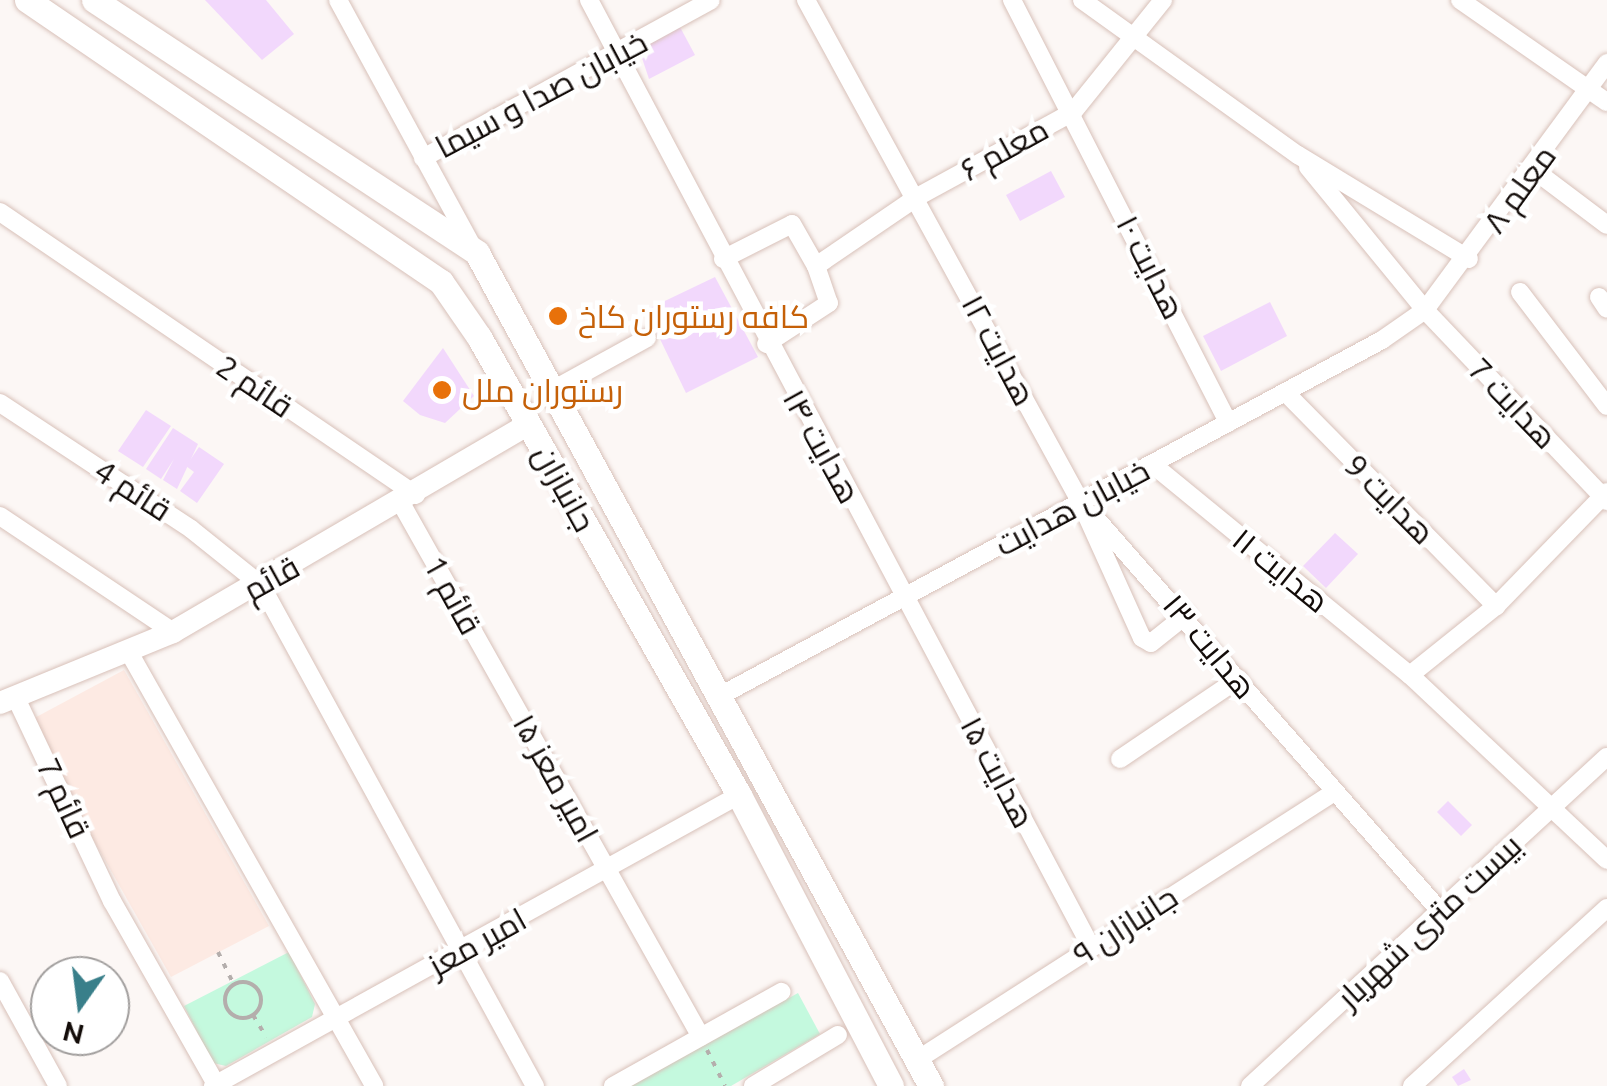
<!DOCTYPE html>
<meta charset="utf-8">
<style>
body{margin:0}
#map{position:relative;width:1607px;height:1086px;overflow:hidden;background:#fcf7f5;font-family:Ubuntu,Cairo,sans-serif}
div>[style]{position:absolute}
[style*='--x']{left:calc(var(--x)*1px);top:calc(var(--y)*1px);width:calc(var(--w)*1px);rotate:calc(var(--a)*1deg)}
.built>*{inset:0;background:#fdeae3}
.green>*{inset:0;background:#c4f9de}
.building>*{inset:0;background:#f2d8fc}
.path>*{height:4px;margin-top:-2px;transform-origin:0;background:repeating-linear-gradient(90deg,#b4aeac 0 5px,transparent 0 13px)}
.path>.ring{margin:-2px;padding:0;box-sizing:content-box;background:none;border:4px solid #b4aeac;border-radius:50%}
.roads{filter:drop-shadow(0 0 2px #d8c1b9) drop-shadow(0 0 2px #d8c1b9)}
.minor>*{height:18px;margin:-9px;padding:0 9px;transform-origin:9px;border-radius:9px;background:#fff}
.tertiary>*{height:22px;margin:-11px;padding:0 11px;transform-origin:11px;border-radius:11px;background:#fff}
.secondary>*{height:25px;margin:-12.5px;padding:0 12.5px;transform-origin:12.5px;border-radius:12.5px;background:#fff}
.dots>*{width:28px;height:28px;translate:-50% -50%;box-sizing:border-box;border:5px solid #fff;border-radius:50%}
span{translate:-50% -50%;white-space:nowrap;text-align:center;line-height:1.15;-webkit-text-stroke:9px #fff;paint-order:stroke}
.street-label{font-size:32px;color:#130c09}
.food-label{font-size:32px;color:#c56008}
.left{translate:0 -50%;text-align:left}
.north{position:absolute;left:30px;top:956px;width:100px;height:100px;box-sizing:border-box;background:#fff;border:2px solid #a19e9d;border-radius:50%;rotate:194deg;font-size:28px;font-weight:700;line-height:40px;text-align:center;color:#130c09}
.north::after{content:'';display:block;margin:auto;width:35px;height:45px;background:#397f8a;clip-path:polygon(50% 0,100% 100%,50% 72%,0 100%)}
</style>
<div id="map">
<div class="built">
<div style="clip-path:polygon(124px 670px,269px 926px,171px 977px,27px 722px)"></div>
</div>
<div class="green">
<div style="clip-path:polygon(289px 952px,315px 1004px,312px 1017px,226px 1066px,213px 1063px,184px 1006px)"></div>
<div style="clip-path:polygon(798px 993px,820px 1034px,731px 1086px,631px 1086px)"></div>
</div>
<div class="building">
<div style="clip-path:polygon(205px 0,266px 0,294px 34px,262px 60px)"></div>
<div style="clip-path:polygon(680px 27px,695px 55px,649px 79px,639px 49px)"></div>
<div style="clip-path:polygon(1051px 171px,1065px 197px,1020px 221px,1006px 195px)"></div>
<div style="clip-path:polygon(715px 277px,758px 357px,686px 393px,646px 310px)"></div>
<div style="clip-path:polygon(1270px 302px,1287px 336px,1221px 371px,1203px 336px)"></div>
<div style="clip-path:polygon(443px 348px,474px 396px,445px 423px,420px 415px,403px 401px)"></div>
<div style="clip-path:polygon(146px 410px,171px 426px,143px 467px,118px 451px)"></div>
<div style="clip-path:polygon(173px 428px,198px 444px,177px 489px,163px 480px,174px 459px,161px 479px,146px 469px)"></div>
<div style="clip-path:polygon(199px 447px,224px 464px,197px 503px,180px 491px,194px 472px,186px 466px)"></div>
<div style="clip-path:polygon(1335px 533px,1358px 554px,1326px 588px,1303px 566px)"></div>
<div style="clip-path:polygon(1448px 801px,1472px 825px,1461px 836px,1437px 812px)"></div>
<div style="clip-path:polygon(1464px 1069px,1471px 1080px,1458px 1086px,1452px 1077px)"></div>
</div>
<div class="path">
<div style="--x:218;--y:952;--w:37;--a:64"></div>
<div class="ring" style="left:225px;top:982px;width:32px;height:32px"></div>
<div style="--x:253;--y:1015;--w:26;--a:59"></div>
<div style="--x:707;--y:1050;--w:40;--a:63.4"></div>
</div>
<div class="roads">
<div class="minor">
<div style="--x:338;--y:0;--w:284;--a:61.4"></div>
<div style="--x:589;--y:0;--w:1072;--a:62.07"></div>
<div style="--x:806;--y:0;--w:573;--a:61.33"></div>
<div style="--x:1081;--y:503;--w:148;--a:65.7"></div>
<div style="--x:1142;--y:638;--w:10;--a:29"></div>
<div style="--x:1151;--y:643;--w:45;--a:-38.7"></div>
<div style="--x:1012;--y:0;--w:475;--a:62.9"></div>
<div style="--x:1082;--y:0;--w:266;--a:35.7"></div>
<div style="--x:1298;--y:155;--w:200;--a:31.3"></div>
<div style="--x:1460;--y:0;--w:179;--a:34.8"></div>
<div style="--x:423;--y:158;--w:328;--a:-28.7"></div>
<div style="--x:1308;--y:167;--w:185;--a:50.7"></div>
<div style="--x:1425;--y:310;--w:264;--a:46.4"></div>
<div style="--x:1534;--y:170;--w:91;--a:37"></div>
<div style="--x:0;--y:212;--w:503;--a:34.23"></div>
<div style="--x:723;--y:259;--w:77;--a:-26.9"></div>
<div style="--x:792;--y:224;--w:48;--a:60.3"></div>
<div style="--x:816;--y:266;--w:39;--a:71"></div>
<div style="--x:829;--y:303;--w:75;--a:146.9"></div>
<div style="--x:816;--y:266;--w:122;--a:-34.3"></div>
<div style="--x:917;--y:197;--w:178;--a:-28.6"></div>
<div style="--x:1073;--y:112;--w:144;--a:-51.2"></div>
<div style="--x:1520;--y:292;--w:143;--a:52.7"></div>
<div style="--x:1599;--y:297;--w:14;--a:56"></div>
<div style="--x:549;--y:392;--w:112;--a:-28.9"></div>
<div style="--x:1285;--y:392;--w:301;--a:45.4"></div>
<div style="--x:0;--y:403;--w:229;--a:33.4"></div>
<div style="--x:191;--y:529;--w:90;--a:38.7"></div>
<div style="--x:261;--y:585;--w:571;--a:61.33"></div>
<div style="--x:1152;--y:464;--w:333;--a:39.3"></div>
<div style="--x:1410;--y:675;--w:270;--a:43.2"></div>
<div style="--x:401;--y:503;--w:612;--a:60.67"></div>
<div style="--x:1092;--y:514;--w:528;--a:48.76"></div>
<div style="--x:0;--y:516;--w:208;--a:33.8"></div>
<div style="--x:130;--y:654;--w:496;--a:60.5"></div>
<div style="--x:1410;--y:675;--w:110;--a:-38.7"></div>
<div style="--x:1496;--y:606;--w:159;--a:-45.8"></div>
<div style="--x:15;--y:696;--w:227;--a:64.7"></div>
<div style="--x:112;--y:901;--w:213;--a:60.4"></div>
<div style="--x:716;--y:698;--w:756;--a:-28.26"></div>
<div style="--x:1382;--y:340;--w:52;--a:-34.9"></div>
<div style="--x:1425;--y:310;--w:307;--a:-53.6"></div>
<div style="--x:1120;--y:759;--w:143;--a:-34.1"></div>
<div style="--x:0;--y:981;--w:120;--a:61.1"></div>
<div style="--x:917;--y:1060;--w:496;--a:-32.7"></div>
<div style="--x:213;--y:1086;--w:601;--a:-28.95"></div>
<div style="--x:613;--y:1086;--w:193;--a:-29.2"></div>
<div style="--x:753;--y:1086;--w:99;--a:-31"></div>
<div style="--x:1250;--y:1086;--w:485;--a:-42.7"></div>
<div style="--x:1412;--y:1086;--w:264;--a:-42.4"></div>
</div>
<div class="tertiary">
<div style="--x:0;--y:703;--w:187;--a:-22.3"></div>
<div style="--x:173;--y:632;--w:412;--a:-30.3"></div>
</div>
<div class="secondary">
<div style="--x:27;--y:0;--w:501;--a:34.26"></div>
<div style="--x:441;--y:282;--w:67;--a:55.4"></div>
<div style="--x:479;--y:337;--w:527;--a:60.42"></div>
<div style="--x:739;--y:795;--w:328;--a:62.4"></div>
<div style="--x:94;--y:0;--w:459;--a:33.4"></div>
<div style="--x:477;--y:253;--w:949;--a:61.41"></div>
</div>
</div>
<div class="dots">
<div style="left:558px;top:316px;background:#e8710a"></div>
<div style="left:442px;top:390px;background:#e8710a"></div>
</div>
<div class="street-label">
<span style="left:541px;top:94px;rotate:-28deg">خیابان صدا و سیما</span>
<span style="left:1004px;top:149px;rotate:-29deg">معلم ۶</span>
<span style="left:1519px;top:189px;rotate:-54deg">معلم ۸</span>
<span style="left:1151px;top:267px;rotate:63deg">هدایت ۱۰</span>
<span style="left:999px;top:350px;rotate:62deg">هدایت ۱۲</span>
<span style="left:255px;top:386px;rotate:34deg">قائم 2</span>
<span style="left:1513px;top:403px;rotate:46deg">هدایت 7</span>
<span style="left:822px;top:446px;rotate:61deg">هدایت ۱۴</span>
<span style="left:565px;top:488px;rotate:61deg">جانبازان</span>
<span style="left:133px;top:490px;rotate:33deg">قائم 4</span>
<span style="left:1390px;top:499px;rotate:45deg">هدایت 9</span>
<span style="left:1072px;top:507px;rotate:-28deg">خیابان هدایت</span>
<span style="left:1281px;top:570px;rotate:39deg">هدایت ۱۱</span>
<span style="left:271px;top:578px;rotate:-29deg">قائم</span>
<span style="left:453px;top:595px;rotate:61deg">قائم 1</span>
<span style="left:1210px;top:646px;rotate:50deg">هدایت ۱۳</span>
<span style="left:998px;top:772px;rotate:62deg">هدایت ۱۵</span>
<span style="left:556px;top:778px;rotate:61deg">امیر معز ۱۵</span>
<span style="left:64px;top:798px;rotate:65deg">قائم 7</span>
<span style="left:1429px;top:921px;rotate:-43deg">بیست متری شهریار</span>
<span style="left:1125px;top:925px;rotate:-33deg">جانبازان ۹</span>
<span style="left:477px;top:942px;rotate:-29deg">امیر معز</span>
</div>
<div class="food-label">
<span class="left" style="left:578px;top:316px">کافه رستوران کاخ</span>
<span class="left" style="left:462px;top:390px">رستوران ملل</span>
</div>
<div class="north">N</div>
</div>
